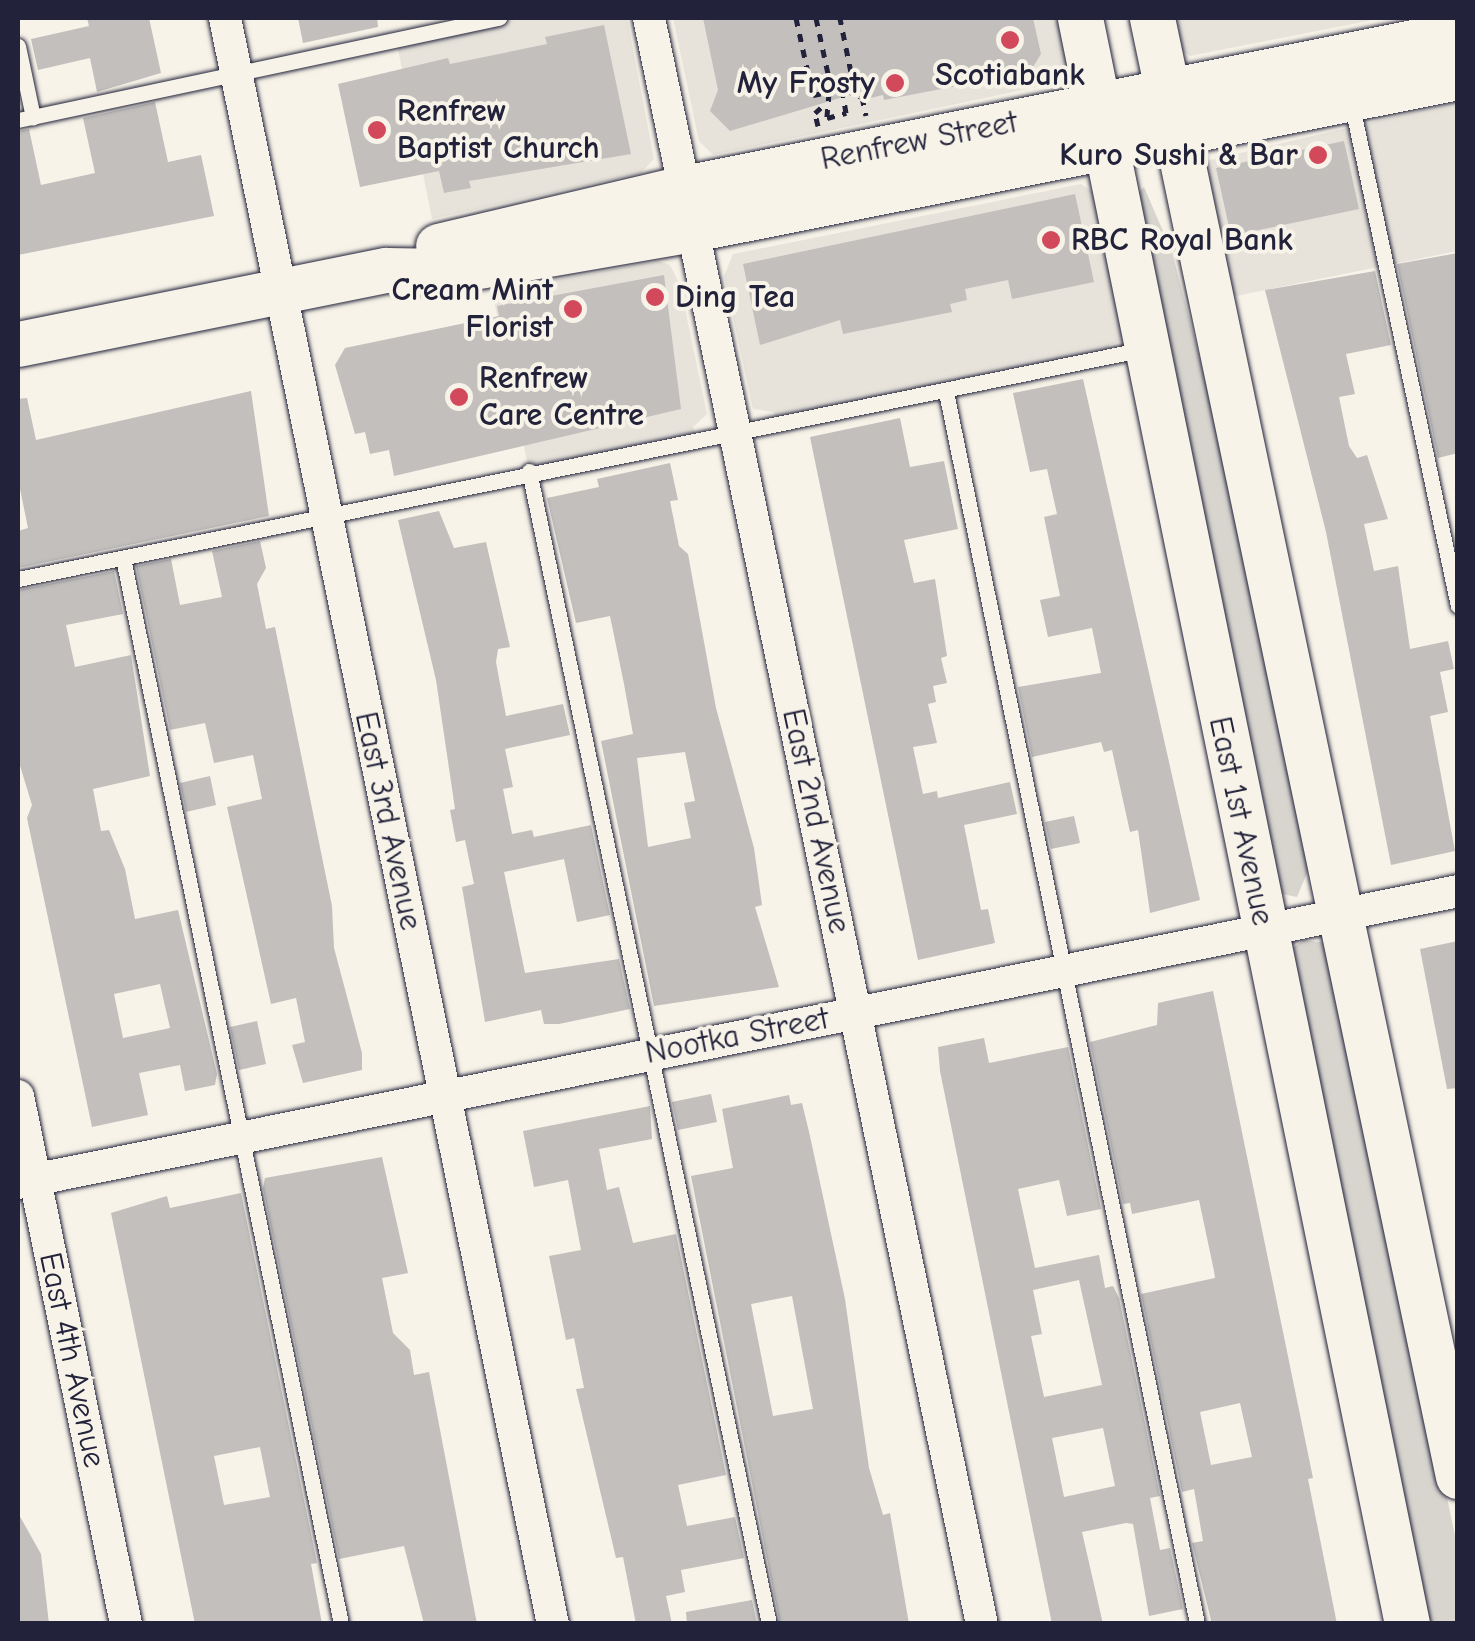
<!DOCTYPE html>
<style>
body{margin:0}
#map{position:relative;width:1475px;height:1641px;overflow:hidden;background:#f7f3e8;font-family:"Comic Neue",sans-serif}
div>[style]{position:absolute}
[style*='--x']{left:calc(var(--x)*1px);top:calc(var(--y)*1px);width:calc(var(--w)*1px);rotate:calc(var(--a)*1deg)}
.built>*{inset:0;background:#e7e3db}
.green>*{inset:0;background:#d8d5cf}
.building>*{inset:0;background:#c2bfbd}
.path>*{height:5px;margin-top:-2.5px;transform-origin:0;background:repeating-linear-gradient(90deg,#22223b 0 8px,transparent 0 16px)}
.roads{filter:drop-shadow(0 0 2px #22223b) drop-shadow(0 0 2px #22223b)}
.lane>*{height:15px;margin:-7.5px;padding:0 7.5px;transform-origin:7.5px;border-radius:7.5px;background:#f7f3e8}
.street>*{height:32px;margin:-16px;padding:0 16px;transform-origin:16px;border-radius:16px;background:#f7f3e8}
.secondary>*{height:45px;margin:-22.5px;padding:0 22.5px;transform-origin:22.5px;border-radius:22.5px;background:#f7f3e8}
.dots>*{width:28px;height:28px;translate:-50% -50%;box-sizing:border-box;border:5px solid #f7f3e8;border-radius:50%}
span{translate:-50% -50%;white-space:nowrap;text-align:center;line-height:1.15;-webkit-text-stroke:8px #f7f3e8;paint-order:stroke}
.poi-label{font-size:32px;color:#22223b;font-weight:700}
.right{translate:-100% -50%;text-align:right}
.left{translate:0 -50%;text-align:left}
.street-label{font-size:32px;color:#22223b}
.frame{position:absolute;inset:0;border:20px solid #22223b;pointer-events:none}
</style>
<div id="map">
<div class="built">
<div style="clip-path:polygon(499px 18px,627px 18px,654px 159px,641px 173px,432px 219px,396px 39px)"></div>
<div style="clip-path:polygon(673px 18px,1058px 18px,1068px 61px,1051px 84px,713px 155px,699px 141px)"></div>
<div style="clip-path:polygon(1168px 18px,1383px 18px,1190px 56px,1175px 45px)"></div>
<div style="clip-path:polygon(1457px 102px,1457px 251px,1226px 298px,1206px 161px)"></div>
<div style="clip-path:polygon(1081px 184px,1093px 192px,1125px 340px,1109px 345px,1110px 355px,776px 423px,774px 412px,753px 409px,724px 276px,733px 254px)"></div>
<div style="clip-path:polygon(659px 261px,670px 265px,680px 285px,707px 414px,693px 427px,697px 439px,529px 471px,492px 291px)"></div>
</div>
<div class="green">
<div style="clip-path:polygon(1144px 187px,1172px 252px,1228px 467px,1312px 861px,1297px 897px,1273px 892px,1141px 254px,1139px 192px)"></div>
<div style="clip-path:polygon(1304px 940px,1325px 943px,1333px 957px,1457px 1545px,1457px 1623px,1425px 1623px,1292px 948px)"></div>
</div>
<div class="building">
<div style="clip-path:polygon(87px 18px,149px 18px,161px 73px,97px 92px,90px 58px,38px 70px,31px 39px,89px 26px)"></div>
<div style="clip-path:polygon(298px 18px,377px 18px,378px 27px,303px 43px)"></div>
<div style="clip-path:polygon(703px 18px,1033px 18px,1041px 54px,1030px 72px,884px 100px,883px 95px,871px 98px,870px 89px,730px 131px,710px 111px,718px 90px)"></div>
<div style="clip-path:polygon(604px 25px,631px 154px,469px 181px,471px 188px,444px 193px,439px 171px,360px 187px,338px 84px,448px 58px,450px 64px,547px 44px,545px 37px)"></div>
<div style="clip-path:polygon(155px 102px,168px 162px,201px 155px,214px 216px,18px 255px,18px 131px,29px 129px,41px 185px,95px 173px,83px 118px)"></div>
<div style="clip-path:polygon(1344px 141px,1359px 209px,1231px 236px,1216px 168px)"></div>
<div style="clip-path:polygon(1075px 194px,1094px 282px,1012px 299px,1008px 280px,965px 289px,967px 300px,950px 304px,952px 312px,843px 334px,840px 320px,760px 345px,743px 264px)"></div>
<div style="clip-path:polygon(1458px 253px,1458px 453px,1438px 458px,1397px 264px)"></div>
<div style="clip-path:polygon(1375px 271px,1391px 345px,1346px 354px,1355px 394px,1339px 397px,1349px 446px,1357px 458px,1367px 455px,1388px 519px,1364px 524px,1374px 571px,1398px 566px,1410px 649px,1448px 641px,1454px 669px,1440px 672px,1448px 712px,1430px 716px,1455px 851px,1391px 865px,1326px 532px,1265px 290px)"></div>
<div style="clip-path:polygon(664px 275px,681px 409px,394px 476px,389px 450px,370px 454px,365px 432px,355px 434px,335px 365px,345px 348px,499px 316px,497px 306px)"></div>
<div style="clip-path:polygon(1083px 379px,1200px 900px,1150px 913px,1138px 830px,1130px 832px,1112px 750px,1104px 752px,1101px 742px,1032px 757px,1018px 687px,1101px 673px,1092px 628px,1048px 637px,1040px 600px,1060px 596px,1044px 517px,1057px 514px,1047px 469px,1030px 472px,1013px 393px)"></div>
<div style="clip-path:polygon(251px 391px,269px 516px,18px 568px,18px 531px,28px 528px,18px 479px,18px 399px,27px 398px,36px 440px)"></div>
<div style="clip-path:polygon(900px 418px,910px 467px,944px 461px,958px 529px,904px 540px,914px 583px,935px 579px,947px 656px,941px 658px,947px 683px,933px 686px,936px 702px,928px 704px,937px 743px,913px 747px,923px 794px,937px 791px,938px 798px,1010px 782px,1017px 814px,964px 825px,981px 910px,988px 909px,995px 943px,918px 960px,810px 437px)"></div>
<div style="clip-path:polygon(evenodd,670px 463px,678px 500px,670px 501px,679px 546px,688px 554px,716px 708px,754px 848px,762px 905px,755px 907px,779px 987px,654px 1006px,601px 741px,633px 734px,624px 684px,610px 616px,576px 623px,547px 498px,599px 487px,597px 479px,670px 463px,685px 752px,695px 801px,684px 803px,691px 838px,648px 847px,637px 758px,685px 752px)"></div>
<div style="clip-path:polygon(439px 511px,454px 548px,486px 542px,510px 647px,498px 649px,496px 662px,506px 716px,563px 704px,570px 735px,505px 749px,513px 787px,503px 789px,512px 834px,532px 830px,534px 837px,591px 825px,610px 915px,577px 922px,564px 859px,504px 872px,525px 973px,619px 959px,630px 1009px,559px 1024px,544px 1024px,541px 1010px,485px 1022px,462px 887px,474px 884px,465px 840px,456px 842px,450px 810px,455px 809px,436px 680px,398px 520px)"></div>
<div style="clip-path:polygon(260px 541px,266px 568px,257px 584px,266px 629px,275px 627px,332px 906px,334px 948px,362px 1053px,362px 1070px,303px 1083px,292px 1045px,305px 1042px,296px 998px,271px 1004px,227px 807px,262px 799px,253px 755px,214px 763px,205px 723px,170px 730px,136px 566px,171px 559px,180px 605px,222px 597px,212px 551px)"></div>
<div style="clip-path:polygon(evenodd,114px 571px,123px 614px,66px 625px,75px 667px,131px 655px,150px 776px,93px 789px,101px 831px,109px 830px,125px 869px,135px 919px,178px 910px,217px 1074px,215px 1085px,185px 1091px,180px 1065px,139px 1073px,148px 1115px,92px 1127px,27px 818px,32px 805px,18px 759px,18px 590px,114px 571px,160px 984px,170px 1028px,123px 1038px,114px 994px,160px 984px)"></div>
<div style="clip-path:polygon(210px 776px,216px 805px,186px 812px,180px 783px)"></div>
<div style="clip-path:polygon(1074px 816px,1080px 843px,1051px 849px,1045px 822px)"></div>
<div style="clip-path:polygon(1458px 941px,1458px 1088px,1447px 1089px,1420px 949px)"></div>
<div style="clip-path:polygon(evenodd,1213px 991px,1313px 1478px,1308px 1479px,1337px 1624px,1212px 1624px,1192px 1543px,1203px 1541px,1194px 1489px,1182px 1492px,1141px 1294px,1215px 1278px,1214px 1271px,1199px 1200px,1132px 1214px,1130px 1203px,1123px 1204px,1090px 1042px,1157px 1025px,1158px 1003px,1213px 991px,1240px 1403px,1252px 1457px,1211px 1465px,1200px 1412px,1240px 1403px)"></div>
<div style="clip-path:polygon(257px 1021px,266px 1064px,239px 1070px,230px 1027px)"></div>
<div style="clip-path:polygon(evenodd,984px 1038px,989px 1063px,1068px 1047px,1101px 1209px,1067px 1216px,1059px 1180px,1018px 1189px,1035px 1268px,1099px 1255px,1105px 1288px,1113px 1286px,1119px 1298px,1160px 1496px,1150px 1498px,1160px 1550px,1170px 1548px,1183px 1609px,1149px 1616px,1133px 1524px,1126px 1523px,1082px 1532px,1103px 1624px,1052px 1624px,940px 1071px,938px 1047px,984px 1038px,1079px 1280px,1102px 1385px,1044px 1397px,1031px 1336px,1042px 1334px,1033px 1290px,1079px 1280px,984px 1038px,1103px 1428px,1115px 1486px,1064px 1497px,1052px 1438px,1103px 1428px)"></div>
<div style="clip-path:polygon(711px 1094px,717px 1122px,678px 1130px,672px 1102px)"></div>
<div style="clip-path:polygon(evenodd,789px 1095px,791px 1105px,802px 1103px,810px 1136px,845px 1299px,869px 1468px,883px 1515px,890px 1513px,909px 1624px,780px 1624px,691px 1176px,733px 1168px,722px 1109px,789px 1095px,792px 1296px,813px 1409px,773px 1416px,751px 1304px,792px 1296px)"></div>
<div style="clip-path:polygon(650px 1106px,652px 1139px,599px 1149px,607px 1190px,619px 1187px,633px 1243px,676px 1234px,726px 1475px,678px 1485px,687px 1526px,735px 1517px,744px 1558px,681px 1570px,685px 1592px,666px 1596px,672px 1624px,636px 1624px,623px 1557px,616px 1558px,576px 1389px,584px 1388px,574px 1338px,566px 1340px,549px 1256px,581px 1250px,568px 1180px,534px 1187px,523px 1131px)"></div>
<div style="clip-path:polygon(382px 1157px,408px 1273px,382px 1278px,393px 1333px,410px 1350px,414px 1375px,429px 1372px,477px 1624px,424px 1624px,404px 1546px,339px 1559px,263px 1188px,265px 1178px)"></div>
<div style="clip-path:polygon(evenodd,241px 1193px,317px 1563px,311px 1564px,322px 1624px,195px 1624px,111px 1213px,167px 1196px,170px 1208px,241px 1193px,260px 1447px,270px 1497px,224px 1505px,214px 1456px,260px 1447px)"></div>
<div style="clip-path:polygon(18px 1513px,41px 1554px,49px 1624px,18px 1624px)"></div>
<div style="clip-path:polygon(752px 1600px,757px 1624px,687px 1624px,686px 1612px)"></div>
</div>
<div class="path">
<div style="--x:796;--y:18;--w:79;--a:77.6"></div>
<div style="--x:813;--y:95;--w:42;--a:-11"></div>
<div style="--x:854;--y:87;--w:70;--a:-101.5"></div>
<div style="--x:816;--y:18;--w:66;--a:77.8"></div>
<div style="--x:830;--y:83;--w:35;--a:24"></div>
<div style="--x:862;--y:97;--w:19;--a:78"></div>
<div style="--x:829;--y:93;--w:25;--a:95"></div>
<div style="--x:827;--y:118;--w:20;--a:-15"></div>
<div style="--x:846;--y:113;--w:20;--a:-99"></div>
<div style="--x:818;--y:126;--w:13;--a:-103"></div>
<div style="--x:815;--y:113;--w:12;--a:-42"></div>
</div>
<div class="roads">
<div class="lane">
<div style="--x:18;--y:46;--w:73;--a:78.1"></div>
<div style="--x:1351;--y:101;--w:516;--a:78.04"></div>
<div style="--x:18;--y:120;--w:492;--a:-12"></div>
<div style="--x:946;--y:392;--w:1257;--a:78.48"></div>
<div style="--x:529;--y:471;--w:1178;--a:78.24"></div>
<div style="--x:123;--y:558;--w:1088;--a:78.44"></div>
<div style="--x:18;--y:579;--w:1149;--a:-11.54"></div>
</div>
<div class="street">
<div style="--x:225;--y:18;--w:1639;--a:78.46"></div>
<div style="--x:649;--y:18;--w:1640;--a:78.29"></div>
<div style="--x:18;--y:1096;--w:539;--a:78.44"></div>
<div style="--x:18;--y:1183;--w:1469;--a:-11.46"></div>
</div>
<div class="secondary">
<div style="--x:1080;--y:18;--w:1639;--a:78.49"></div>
<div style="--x:1152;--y:18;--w:1490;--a:78.15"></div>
<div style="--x:438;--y:246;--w:253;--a:-13.3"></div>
<div style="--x:684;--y:188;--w:789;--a:-11.32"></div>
<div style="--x:18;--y:344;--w:375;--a:-11.4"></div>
<div style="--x:386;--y:270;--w:64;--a:0.9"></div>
<div style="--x:450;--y:271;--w:247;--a:-9.8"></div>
<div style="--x:693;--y:229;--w:780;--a:-11.24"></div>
</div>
</div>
<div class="dots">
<div style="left:1010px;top:40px;background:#d1495b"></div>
<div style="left:895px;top:83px;background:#d1495b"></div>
<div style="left:377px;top:130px;background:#d1495b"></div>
<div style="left:1318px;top:155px;background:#d1495b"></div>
<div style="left:1051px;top:240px;background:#d1495b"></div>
<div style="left:655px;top:297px;background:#d1495b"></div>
<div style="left:573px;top:309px;background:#d1495b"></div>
<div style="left:459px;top:397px;background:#d1495b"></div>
</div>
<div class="poi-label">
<span style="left:1010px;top:75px">Scotiabank</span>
<span class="right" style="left:875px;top:83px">My Frosty</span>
<span class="left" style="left:397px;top:130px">Renfrew<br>Baptist Church</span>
<span class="right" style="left:1298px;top:155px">Kuro Sushi &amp; Bar</span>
<span class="left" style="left:1071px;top:240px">RBC Royal Bank</span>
<span class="right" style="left:553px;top:309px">Cream Mint<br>Florist</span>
<span class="left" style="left:675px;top:297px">Ding Tea</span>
<span class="left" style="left:479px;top:397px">Renfrew<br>Care Centre</span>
</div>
<div class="street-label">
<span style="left:919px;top:141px;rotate:-11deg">Renfrew Street</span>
<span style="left:388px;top:821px;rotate:78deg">East 3rd Avenue</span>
<span style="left:816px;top:821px;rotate:78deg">East 2nd Avenue</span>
<span style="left:1241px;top:821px;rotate:78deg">East 1st Avenue</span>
<span style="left:737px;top:1036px;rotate:-11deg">Nootka Street</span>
<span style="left:72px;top:1360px;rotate:78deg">East 4th Avenue</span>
</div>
<div class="frame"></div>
</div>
